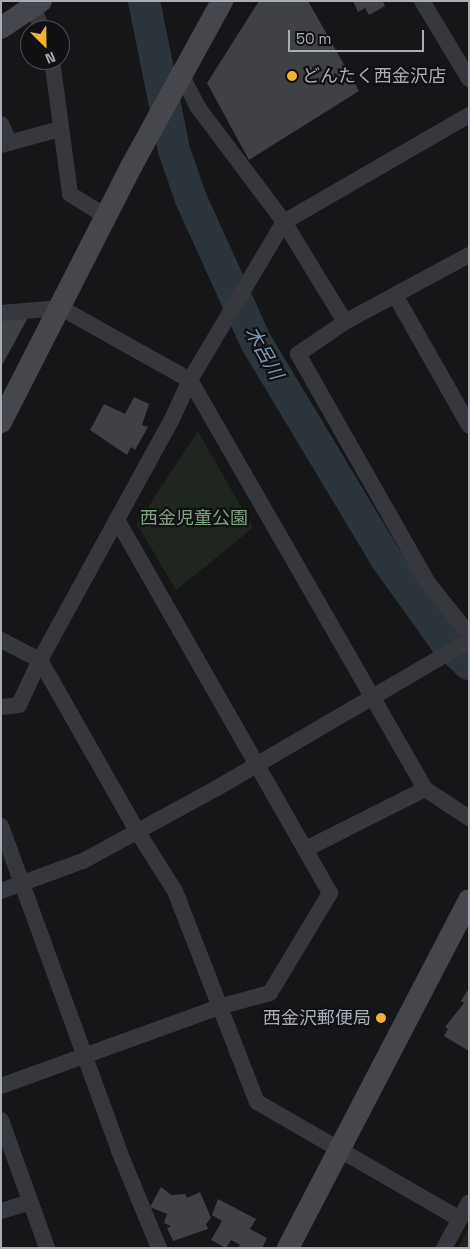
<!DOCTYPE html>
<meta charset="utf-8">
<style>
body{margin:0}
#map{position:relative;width:470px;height:1249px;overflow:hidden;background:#161618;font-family:"Space Grotesk","Noto Sans JP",sans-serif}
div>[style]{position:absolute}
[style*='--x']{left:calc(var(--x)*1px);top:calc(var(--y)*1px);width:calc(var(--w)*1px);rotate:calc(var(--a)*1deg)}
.green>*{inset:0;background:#1e261f}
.river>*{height:32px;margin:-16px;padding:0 16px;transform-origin:16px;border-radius:16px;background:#2c353c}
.building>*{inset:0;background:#404145}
.street>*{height:16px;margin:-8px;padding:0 8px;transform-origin:8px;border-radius:8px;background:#37383d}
.secondary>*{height:22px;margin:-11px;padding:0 11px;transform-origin:11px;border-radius:11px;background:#45474d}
.dots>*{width:14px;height:14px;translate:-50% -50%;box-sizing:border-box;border:2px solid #111113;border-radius:50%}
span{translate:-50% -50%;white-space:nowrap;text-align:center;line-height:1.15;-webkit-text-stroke:4.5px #111113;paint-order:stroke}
.poi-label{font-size:18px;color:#a8adb8}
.left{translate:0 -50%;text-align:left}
.right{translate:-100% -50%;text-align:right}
.park-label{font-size:18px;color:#7fa381}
.water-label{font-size:19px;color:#7f9bb3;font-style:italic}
.frame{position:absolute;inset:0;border:2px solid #a8adb8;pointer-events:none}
.north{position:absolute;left:20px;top:20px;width:50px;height:50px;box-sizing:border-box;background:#111113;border:1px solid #4d4f55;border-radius:50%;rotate:157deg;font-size:14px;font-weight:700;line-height:20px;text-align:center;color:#a8adb8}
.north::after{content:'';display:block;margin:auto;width:18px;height:22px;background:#f2b134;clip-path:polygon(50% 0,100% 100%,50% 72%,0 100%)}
.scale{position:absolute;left:288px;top:30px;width:136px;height:22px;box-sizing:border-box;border:2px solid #a8adb8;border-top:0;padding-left:6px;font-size:15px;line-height:18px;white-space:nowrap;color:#a8adb8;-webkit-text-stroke:4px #111113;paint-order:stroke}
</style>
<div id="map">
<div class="green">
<div style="clip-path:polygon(198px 431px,253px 528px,176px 590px,137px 524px)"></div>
<div style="clip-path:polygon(469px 1227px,469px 1248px,458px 1248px)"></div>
</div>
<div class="river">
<div style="--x:144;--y:1;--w:152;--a:78.6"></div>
<div style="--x:174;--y:150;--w:52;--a:70.9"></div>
<div style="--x:191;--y:199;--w:157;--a:65.6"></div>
<div style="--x:256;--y:342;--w:254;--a:59"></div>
<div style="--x:387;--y:560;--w:100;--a:54.4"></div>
<div style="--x:445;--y:641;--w:33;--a:44"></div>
</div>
<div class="building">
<div style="clip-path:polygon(259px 1px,308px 1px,359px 91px,249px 160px,207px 83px)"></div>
<div style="clip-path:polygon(347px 1px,383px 1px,385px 6px,369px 15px,365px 8px,358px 12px,353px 1px)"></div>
<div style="clip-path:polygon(7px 312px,30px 314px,1px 367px,1px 323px)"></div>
<div style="clip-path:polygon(134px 397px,149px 404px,142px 425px,148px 427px,135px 450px,131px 447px,127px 455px,90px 430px,104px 404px,125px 414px)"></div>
<div style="clip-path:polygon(469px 988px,469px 1051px,444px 1036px,448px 1029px,445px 1027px,464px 1003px,461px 1001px)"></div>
<div style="clip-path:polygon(161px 1187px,171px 1195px,185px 1194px,187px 1198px,200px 1192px,211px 1218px,206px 1224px,208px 1229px,173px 1241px,167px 1228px,171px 1226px,164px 1223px,167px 1214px,150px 1207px)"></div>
<div style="clip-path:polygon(218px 1199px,256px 1219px,250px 1229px,267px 1238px,262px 1248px,238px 1248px,240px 1245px,231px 1240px,226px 1248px,211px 1240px,222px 1221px,212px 1215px)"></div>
</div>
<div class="street">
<div style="--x:31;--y:1;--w:31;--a:69"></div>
<div style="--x:422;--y:1;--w:91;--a:58.9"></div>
<div style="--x:52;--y:60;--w:135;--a:82.3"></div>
<div style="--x:70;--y:194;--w:44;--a:31.9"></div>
<div style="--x:182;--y:76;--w:34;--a:63"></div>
<div style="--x:197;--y:106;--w:145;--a:53.1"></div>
<div style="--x:284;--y:222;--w:214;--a:-30"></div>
<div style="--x:1;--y:124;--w:21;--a:65"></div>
<div style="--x:1;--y:145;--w:61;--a:-15.2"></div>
<div style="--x:395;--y:295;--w:150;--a:60.4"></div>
<div style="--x:1;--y:313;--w:60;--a:-4.8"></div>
<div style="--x:61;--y:308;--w:148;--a:29.2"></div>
<div style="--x:190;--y:380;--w:184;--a:-59.3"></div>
<div style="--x:284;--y:222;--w:117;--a:58.6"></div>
<div style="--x:345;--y:322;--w:141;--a:-28.4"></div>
<div style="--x:345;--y:322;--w:57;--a:145.8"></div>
<div style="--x:298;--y:354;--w:263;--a:60.4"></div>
<div style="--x:428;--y:583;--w:65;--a:51.2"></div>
<div style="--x:190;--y:380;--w:472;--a:60.1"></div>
<div style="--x:425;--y:789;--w:53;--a:33.4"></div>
<div style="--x:1;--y:640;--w:44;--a:27.1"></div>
<div style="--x:40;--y:660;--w:197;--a:60.4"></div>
<div style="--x:137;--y:831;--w:71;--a:57.7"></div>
<div style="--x:175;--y:891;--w:226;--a:68.8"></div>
<div style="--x:257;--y:1102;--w:234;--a:30"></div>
<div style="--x:1;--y:707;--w:18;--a:-6"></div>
<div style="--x:19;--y:705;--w:50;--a:-65"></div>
<div style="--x:40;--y:660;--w:275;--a:-61.3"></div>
<div style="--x:172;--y:419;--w:43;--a:-65.2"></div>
<div style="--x:1;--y:826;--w:346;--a:70"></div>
<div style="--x:119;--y:1151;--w:105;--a:67.6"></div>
<div style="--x:306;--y:849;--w:133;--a:-26.8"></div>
<div style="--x:1;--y:891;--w:87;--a:-20.1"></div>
<div style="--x:83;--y:861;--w:153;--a:-28.6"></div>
<div style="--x:217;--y:788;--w:292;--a:-30.3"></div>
<div style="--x:1;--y:1086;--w:232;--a:-19.9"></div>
<div style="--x:219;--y:1007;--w:53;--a:-15.4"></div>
<div style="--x:270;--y:993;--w:117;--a:-59"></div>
<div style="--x:330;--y:893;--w:430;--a:-119.7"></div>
<div style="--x:1;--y:1120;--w:136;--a:70.2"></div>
<div style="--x:1;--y:1211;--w:30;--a:-17"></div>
<div style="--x:444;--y:1248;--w:52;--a:-61.5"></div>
</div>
<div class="secondary">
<div style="--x:1;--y:28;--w:48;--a:-34"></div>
<div style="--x:1;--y:422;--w:288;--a:-63"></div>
<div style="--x:132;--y:165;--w:187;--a:-61.2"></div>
<div style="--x:288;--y:1248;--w:392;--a:-62.5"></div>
</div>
<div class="dots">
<div style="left:292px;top:76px;background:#f2b134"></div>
<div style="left:381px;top:1018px;background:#f2b134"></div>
</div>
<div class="poi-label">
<span class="left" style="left:302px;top:76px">どんたく西金沢店</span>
<span class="right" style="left:371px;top:1018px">西金沢郵便局</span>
</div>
<div class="park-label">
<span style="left:194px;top:518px">西金児童公園</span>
</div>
<div class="water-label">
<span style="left:264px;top:353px;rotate:61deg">木呂川</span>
</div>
<div class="frame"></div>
<div class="north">N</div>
<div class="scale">50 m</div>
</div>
